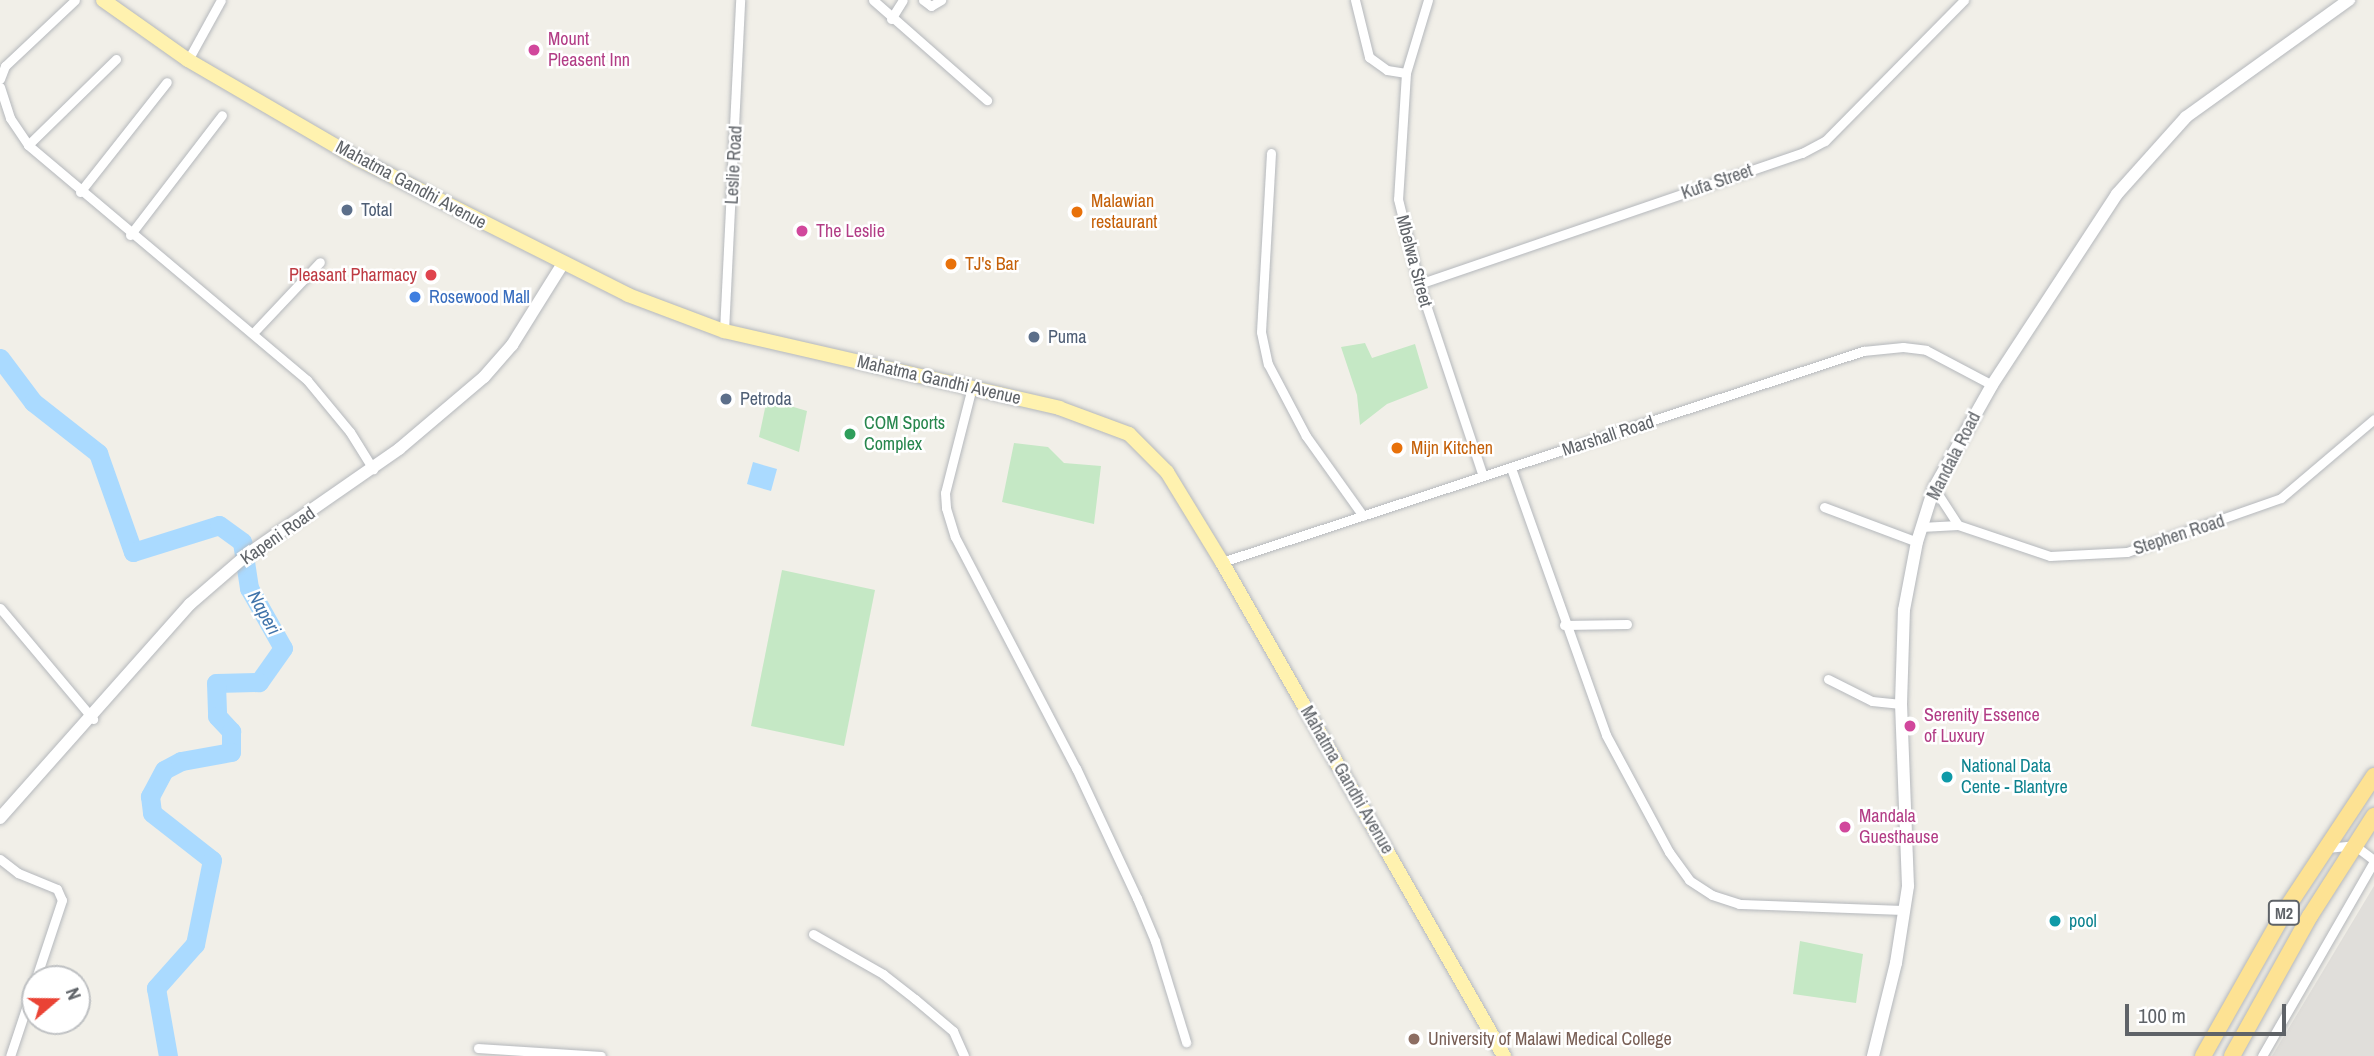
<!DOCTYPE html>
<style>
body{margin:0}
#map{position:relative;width:2374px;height:1056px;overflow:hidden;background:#f1efe8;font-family:"Archivo Narrow",sans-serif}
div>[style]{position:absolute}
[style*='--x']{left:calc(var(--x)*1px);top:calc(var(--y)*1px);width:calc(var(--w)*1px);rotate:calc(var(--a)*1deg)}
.industrial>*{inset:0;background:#e0deda}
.green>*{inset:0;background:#c5e8c5}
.water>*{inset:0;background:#aadaff}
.river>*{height:19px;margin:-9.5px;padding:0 9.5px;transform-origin:9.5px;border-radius:9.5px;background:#aadaff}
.roads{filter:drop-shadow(0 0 2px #b5b8bc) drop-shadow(0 0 2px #b5b8bc)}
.street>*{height:9px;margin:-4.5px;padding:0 4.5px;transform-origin:4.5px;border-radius:4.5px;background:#fff}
.secondary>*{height:12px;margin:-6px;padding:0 6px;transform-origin:6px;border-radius:6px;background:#fff}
.primary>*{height:14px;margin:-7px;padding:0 7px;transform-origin:7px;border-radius:7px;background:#fff2af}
.highway>*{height:16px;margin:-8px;padding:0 8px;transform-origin:8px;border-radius:8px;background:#fde293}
.dots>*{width:19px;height:19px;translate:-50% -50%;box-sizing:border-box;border:4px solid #fff;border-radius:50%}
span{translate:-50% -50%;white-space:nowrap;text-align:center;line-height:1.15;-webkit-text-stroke:5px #fff;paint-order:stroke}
.shield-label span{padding:2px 5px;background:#fff;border:2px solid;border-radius:5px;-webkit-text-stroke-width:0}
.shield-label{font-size:16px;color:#5f6368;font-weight:700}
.hotel-label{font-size:18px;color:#b23c85}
.left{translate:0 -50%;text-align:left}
.street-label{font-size:18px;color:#5f6368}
.food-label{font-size:18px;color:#c56008}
.service-label{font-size:18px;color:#4e5e75}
.health-label{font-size:18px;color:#be3a42}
.right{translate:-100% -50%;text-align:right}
.shop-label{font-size:18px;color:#366cbe}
.leisure-label{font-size:18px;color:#27864d}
.culture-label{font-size:18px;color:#0d838f}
.education-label{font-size:18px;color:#785e54}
.water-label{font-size:19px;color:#4174aa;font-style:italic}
.north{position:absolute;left:21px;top:965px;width:70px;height:70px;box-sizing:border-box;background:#fff;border:2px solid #bfc1c3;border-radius:50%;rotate:70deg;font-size:19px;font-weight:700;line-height:28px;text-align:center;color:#5f6368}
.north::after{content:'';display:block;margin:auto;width:24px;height:32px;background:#ea4335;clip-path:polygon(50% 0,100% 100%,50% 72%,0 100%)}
.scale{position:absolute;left:2125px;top:1004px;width:161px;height:32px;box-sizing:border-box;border:4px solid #5f6368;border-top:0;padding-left:9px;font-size:21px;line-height:24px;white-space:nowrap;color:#5f6368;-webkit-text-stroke:5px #fff;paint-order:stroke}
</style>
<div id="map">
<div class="industrial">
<div style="clip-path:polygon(2374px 886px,2374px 1056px,2272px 1056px)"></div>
</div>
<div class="green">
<div style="clip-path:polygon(1365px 343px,1372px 358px,1415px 344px,1428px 388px,1387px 404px,1360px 425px,1357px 395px,1341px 347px)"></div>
<div style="clip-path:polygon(767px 399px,807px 411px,799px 452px,759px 437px)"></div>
<div style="clip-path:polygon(1014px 443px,1048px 447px,1064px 463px,1101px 466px,1094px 524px,1002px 502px)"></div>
<div style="clip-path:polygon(782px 570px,875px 590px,844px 746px,751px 726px)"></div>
<div style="clip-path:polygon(1800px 941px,1863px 954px,1856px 1003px,1793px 994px)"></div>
</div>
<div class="water">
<div style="clip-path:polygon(753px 462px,777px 469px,771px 491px,747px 484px)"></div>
</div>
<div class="river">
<div style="--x:0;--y:358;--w:55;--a:53.1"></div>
<div style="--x:33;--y:402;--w:83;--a:38.1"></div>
<div style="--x:98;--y:453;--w:105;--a:70.5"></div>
<div style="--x:133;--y:552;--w:90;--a:-17.4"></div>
<div style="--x:219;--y:525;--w:29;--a:36"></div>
<div style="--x:242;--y:542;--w:47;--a:81.3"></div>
<div style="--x:249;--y:588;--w:69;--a:60.5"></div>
<div style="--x:283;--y:648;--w:42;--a:125.2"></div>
<div style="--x:259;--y:682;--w:43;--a:178.7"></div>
<div style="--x:216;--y:683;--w:33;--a:88"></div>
<div style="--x:217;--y:716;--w:21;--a:47"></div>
<div style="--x:231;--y:731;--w:21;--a:90"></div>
<div style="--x:231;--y:752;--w:51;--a:169.8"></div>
<div style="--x:181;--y:761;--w:19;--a:152"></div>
<div style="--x:164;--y:770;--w:30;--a:118"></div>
<div style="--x:150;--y:796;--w:17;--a:83"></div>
<div style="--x:152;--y:813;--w:76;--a:38.1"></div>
<div style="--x:212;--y:860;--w:86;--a:101.4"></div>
<div style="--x:195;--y:944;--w:59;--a:131.6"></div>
<div style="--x:156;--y:988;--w:69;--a:80"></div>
</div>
<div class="roads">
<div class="street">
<div style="--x:873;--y:0;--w:152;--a:41.3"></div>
<div style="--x:923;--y:0;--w:10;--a:37"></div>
<div style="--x:931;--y:6;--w:12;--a:-31"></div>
<div style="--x:1355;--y:0;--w:59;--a:76.2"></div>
<div style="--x:1369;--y:57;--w:22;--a:36"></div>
<div style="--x:1387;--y:70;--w:19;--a:9"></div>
<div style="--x:1428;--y:0;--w:76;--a:106.8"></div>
<div style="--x:1406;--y:73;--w:126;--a:93.6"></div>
<div style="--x:1398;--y:199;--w:88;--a:76.1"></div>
<div style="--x:1419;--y:284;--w:202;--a:71.6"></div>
<div style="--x:891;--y:19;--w:22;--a:-58"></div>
<div style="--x:188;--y:60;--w:68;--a:-61.2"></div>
<div style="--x:0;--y:79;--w:14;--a:-69"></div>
<div style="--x:5;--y:66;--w:96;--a:-43.3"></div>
<div style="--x:0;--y:87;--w:33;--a:72"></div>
<div style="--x:10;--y:118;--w:32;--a:56"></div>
<div style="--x:28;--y:145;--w:365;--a:40.1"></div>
<div style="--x:307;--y:380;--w:67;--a:50.4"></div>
<div style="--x:350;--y:432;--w:44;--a:58.1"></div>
<div style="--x:28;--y:145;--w:123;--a:-44.3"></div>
<div style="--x:1271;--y:153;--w:179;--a:93.2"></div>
<div style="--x:1261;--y:332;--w:33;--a:78"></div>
<div style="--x:1268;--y:364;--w:81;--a:62.2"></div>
<div style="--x:1306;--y:436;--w:98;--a:54.5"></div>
<div style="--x:80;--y:192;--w:140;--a:-51.7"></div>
<div style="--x:130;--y:235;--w:151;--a:-52.5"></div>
<div style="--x:1419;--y:284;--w:405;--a:-18.9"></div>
<div style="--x:1802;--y:153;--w:26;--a:-28"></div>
<div style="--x:1825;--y:141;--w:198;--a:-45.4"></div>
<div style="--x:724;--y:331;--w:331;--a:-87.2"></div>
<div style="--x:254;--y:332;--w:96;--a:-46.7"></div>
<div style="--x:972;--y:387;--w:109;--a:104.3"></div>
<div style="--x:945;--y:493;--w:15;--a:86"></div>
<div style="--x:946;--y:508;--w:30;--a:73"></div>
<div style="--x:955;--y:537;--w:261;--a:62.4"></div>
<div style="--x:1076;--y:768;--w:144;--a:64.9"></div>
<div style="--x:1137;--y:898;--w:47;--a:67.3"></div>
<div style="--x:1155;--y:941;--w:106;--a:72.9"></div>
<div style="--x:1511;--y:468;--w:283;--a:70.4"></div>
<div style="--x:1606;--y:735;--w:133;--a:61.7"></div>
<div style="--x:1669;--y:852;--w:34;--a:54"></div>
<div style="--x:1689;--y:880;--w:27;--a:33"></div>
<div style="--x:1712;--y:895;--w:28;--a:18"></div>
<div style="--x:1739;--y:904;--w:166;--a:2.1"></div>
<div style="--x:1934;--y:488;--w:44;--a:57"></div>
<div style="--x:1824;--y:507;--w:99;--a:20.6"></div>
<div style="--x:1921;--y:527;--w:37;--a:-3"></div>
<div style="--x:1958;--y:525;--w:97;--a:18.6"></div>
<div style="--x:2050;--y:556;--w:77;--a:-3"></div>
<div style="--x:2127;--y:552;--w:163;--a:-19.3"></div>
<div style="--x:2281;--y:498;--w:122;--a:-40.3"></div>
<div style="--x:1222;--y:562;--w:675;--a:-18.22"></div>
<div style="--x:1863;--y:351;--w:40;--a:-5.7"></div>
<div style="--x:1903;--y:347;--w:23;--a:7"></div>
<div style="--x:1926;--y:350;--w:75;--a:27.9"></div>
<div style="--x:0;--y:608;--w:145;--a:50"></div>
<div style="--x:1564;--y:625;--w:63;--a:-0.9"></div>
<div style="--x:1828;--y:679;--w:49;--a:26.6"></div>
<div style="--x:1872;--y:701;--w:29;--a:6"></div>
<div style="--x:2327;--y:848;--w:27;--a:-6"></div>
<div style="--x:2354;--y:845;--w:25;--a:37"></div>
<div style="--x:0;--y:859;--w:23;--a:38"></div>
<div style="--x:18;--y:873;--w:42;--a:22.3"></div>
<div style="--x:57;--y:889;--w:12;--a:66"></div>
<div style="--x:62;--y:900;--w:164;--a:108.4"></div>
<div style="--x:813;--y:934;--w:81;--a:29.7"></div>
<div style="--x:883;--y:974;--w:41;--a:38"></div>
<div style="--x:915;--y:999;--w:50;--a:40.1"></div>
<div style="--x:953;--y:1031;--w:27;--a:66"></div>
<div style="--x:478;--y:1048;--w:123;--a:3.7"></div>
<div style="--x:2262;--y:1056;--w:225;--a:-60.1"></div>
</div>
<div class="secondary">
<div style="--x:0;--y:818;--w:286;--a:-48.4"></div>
<div style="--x:190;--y:604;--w:77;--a:-40.8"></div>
<div style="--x:248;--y:554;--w:184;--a:-34.8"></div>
<div style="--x:399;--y:449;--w:111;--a:-40.3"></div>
<div style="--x:484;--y:377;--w:43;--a:-48.8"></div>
<div style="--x:512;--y:345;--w:94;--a:-58"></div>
<div style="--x:1873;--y:1056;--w:96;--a:-76.1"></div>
<div style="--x:1896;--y:963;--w:78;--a:-81.1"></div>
<div style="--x:1908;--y:886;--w:182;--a:-92.2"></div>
<div style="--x:1901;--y:704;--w:94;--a:-88.2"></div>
<div style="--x:1904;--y:610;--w:69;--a:-79.2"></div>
<div style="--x:1917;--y:542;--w:57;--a:-72.5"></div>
<div style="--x:1934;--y:488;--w:118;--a:-60.6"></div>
<div style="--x:1992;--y:385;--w:228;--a:-56.8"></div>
<div style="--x:2117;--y:194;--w:103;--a:-48.1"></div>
<div style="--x:2186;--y:117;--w:201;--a:-35.7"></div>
</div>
<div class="primary">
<div style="--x:103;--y:0;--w:104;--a:35.2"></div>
<div style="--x:188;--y:60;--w:197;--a:30.2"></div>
<div style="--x:358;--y:159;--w:302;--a:26.7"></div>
<div style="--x:628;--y:295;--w:103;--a:20.6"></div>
<div style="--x:724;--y:331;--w:344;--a:12.9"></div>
<div style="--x:1059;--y:408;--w:75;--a:20.4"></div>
<div style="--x:1129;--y:434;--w:54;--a:45"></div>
<div style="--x:1167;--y:472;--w:105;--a:58.6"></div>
<div style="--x:1222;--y:562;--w:569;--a:60.28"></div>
</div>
<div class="highway">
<div style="--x:2203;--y:1056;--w:172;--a:-60.5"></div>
<div style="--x:2288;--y:906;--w:156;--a:-56.5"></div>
<div style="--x:2232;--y:1056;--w:160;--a:-60.9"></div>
<div style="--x:2310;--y:916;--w:119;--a:-57.4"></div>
</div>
</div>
<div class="dots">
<div style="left:534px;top:50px;background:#d1479c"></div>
<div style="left:347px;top:210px;background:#5c6f8a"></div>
<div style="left:1077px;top:212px;background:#e8710a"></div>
<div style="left:802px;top:231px;background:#d1479c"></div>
<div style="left:951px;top:264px;background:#e8710a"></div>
<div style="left:431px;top:275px;background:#e0444e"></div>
<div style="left:415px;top:297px;background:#3f7fe0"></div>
<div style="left:1034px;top:337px;background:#5c6f8a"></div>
<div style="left:726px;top:399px;background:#5c6f8a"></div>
<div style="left:850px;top:434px;background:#2e9e5b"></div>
<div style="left:1397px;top:448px;background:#e8710a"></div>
<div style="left:1910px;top:726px;background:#d1479c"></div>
<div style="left:1947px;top:777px;background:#0f9aa8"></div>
<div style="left:1845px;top:827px;background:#d1479c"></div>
<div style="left:2055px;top:921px;background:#0f9aa8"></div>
<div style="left:1414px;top:1039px;background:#8d6e63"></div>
</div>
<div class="shield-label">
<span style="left:2284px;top:913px">M2</span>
</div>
<div class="hotel-label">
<span class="left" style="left:548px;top:50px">Mount<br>Pleasent Inn</span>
<span class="left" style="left:816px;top:231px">The Leslie</span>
<span class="left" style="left:1924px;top:726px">Serenity Essence<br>of Luxury</span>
<span class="left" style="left:1859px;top:827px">Mandala<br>Guesthause</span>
</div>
<div class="street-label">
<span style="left:734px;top:165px;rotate:-87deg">Leslie Road</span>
<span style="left:1717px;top:182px;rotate:-19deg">Kufa Street</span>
<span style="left:411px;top:185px;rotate:28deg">Mahatma Gandhi Avenue</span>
<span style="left:1414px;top:261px;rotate:75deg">Mbelwa Street</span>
<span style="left:939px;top:380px;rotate:13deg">Mahatma Gandhi Avenue</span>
<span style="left:1608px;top:436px;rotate:-18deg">Marshall Road</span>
<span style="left:1954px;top:456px;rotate:-63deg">Mandala Road</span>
<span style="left:2179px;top:535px;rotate:-18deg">Stephen Road</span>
<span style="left:278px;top:536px;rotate:-35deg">Kapeni Road</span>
<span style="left:1347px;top:780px;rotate:60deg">Mahatma Gandhi Avenue</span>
</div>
<div class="food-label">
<span class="left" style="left:1091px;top:212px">Malawian<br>restaurant</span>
<span class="left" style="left:965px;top:264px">TJ's Bar</span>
<span class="left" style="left:1411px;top:448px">Mijn Kitchen</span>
</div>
<div class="service-label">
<span class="left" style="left:361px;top:210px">Total</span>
<span class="left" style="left:1048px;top:337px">Puma</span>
<span class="left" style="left:740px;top:399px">Petroda</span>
</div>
<div class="health-label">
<span class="right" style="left:417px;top:275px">Pleasant Pharmacy</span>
</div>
<div class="shop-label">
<span class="left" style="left:429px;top:297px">Rosewood Mall</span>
</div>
<div class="leisure-label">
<span class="left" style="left:864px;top:434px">COM Sports<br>Complex</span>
</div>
<div class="culture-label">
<span class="left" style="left:1961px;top:777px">National Data<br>Cente - Blantyre</span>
<span class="left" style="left:2069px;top:921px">pool</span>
</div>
<div class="education-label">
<span class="left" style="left:1428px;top:1039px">University of Malawi Medical College</span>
</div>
<div class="water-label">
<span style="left:264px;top:613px;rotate:61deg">Naperi</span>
</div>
<div class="north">N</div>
<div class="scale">100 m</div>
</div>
